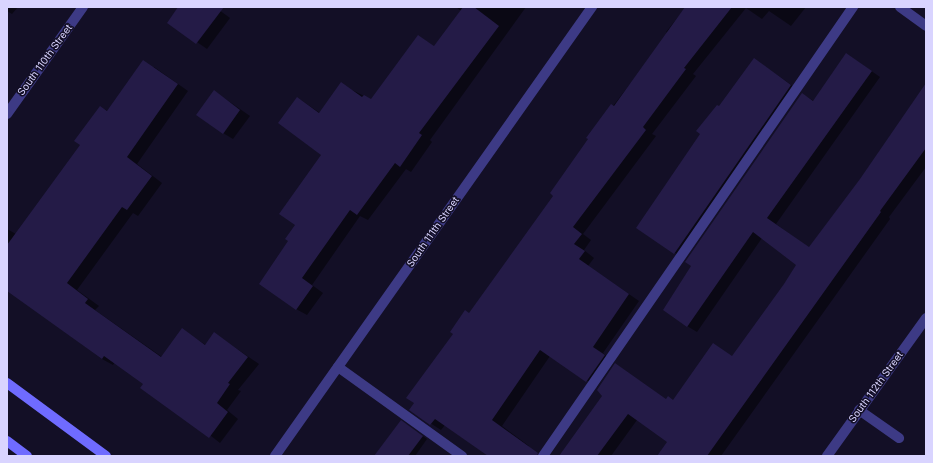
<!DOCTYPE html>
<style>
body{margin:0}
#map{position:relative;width:933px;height:463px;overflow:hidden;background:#130f26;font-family:Inter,sans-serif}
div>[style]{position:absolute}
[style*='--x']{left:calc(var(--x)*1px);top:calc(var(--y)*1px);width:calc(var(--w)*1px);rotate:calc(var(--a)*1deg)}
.shadow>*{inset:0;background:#0007}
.building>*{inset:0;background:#241b47}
.lane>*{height:10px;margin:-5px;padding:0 5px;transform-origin:5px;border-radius:5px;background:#3d3a85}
.street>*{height:10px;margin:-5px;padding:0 5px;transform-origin:5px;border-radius:5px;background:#3d3a85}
.secondary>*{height:10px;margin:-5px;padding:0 5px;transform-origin:5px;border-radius:5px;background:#6f6bff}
span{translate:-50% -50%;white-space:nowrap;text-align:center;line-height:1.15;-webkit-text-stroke:3px #130f26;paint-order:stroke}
.street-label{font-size:10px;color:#d9d4ff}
.frame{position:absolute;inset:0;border:8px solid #d9d4ff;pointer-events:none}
</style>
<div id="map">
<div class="shadow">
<div style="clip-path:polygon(7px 7px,18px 7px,12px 14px,7px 11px)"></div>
<div style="clip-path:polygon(179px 7px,215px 7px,230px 18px,207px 49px,168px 22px)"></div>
<div style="clip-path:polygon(456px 7px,526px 7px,430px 140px,432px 142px,411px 172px,406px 169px,368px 220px,360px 216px,312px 285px,323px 293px,307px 315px,296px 309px,290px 241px,322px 155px,298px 98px,320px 113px,352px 90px,372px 100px,419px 36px,435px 47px,461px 11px)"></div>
<div style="clip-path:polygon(686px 7px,806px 7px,791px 26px,769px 11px,762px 19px,746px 8px,693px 74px,696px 76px,652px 134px,656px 136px,583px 234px,591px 240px,584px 250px,594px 258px,588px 266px,639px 301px,603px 353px,614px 362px,597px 387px,550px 356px,502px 426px,529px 446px,522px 456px,489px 456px,445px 425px,441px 430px,410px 410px,469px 314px,555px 196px,589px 139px,588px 138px,669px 34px,666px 32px)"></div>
<div style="clip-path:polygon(847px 54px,880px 77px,776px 224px,809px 248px,926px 100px,926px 167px,889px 217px,890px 219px,721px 456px,659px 456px,669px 442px,637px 420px,611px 456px,560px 456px,604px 396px,616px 364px,667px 400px,674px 401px,733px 357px,785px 285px,797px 264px,762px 238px,697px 332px,687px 326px,802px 94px,814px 101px)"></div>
<div style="clip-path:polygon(754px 59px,800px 91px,684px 259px,638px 227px)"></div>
<div style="clip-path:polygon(154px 67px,188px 91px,137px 164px,162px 183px,138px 216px,133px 213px,77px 290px,99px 306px,95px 310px,162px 357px,182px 330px,206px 345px,214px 333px,259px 364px,238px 390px,241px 391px,227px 410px,238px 419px,220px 443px,145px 384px,115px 362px,113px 365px,102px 359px,7px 289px,7px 229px,16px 234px,82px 145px,100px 107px,108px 111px)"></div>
<div style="clip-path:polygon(214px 91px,250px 116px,233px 139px,223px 133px)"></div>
<div style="clip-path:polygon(406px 424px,427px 439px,415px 456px,392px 456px)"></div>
</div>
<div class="building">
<div style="clip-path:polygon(178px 7px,224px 7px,196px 44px,167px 23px)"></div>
<div style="clip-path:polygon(463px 7px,474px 7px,499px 26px,419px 133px,422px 135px,400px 167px,395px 163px,357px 215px,350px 210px,302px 278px,313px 286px,296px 310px,259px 284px,288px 241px,285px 239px,295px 225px,279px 214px,321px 155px,278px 123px,297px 97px,319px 113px,341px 82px,362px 97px,364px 95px,371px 99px,418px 35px,434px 46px)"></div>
<div style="clip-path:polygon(685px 7px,732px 7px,684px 68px,686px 69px,643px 127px,646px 130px,573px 227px,582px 234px,574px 244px,585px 251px,579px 259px,629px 294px,593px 347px,605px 355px,586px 382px,540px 350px,492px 420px,538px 453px,537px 456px,488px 456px,435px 419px,430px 425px,409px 410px,414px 403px,406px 398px,453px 334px,450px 332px,465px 310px,469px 313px,553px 196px,550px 193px,588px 139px,586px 138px,611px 104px,614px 106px)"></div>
<div style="clip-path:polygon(846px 53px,872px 71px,767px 218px,809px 247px,860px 179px,926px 83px,926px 148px,880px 211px,881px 212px,707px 456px,657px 456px,667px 442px,628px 414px,597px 456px,559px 456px,602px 396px,597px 390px,615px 363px,666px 399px,668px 396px,673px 400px,713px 343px,732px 356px,784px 284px,796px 265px,753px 232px,687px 327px,663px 310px,691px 266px,685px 262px,802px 93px,813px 101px)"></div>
<div style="clip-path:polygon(754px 58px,791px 85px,674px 254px,636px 228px,700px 134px,696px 131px,717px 105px,719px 106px)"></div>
<div style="clip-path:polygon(143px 60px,178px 84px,127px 157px,152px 176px,127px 210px,122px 207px,67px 283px,88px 299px,85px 303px,161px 357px,182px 328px,205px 345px,214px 332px,248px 357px,228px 383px,230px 384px,217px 403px,228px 412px,209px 438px,140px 388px,143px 384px,104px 356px,102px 359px,7px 291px,7px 245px,80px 145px,74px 141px,100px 106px,107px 111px)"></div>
<div style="clip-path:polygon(214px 90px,240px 110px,223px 134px,196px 115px)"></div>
<div style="clip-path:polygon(401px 420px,423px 436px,408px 456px,374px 456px)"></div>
</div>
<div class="lane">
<div style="--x:338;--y:367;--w:153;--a:35.7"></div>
<div style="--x:543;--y:456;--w:546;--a:-55.38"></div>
</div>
<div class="street">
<div style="--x:900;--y:7;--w:32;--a:36"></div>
<div style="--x:7;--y:114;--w:131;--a:-54.6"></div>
<div style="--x:859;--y:410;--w:49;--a:35"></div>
<div style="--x:275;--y:456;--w:550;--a:-54.78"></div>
<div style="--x:827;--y:456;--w:170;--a:-54.3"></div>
</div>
<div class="secondary">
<div style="--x:7;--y:383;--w:123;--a:36.4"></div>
<div style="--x:7;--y:441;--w:25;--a:37"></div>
</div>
<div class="street-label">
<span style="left:45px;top:60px;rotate:-54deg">South 110th Street</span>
<span style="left:433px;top:232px;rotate:-55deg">South 111th Street</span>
<span style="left:876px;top:387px;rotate:-54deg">South 112th Street</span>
</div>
<div class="frame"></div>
</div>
